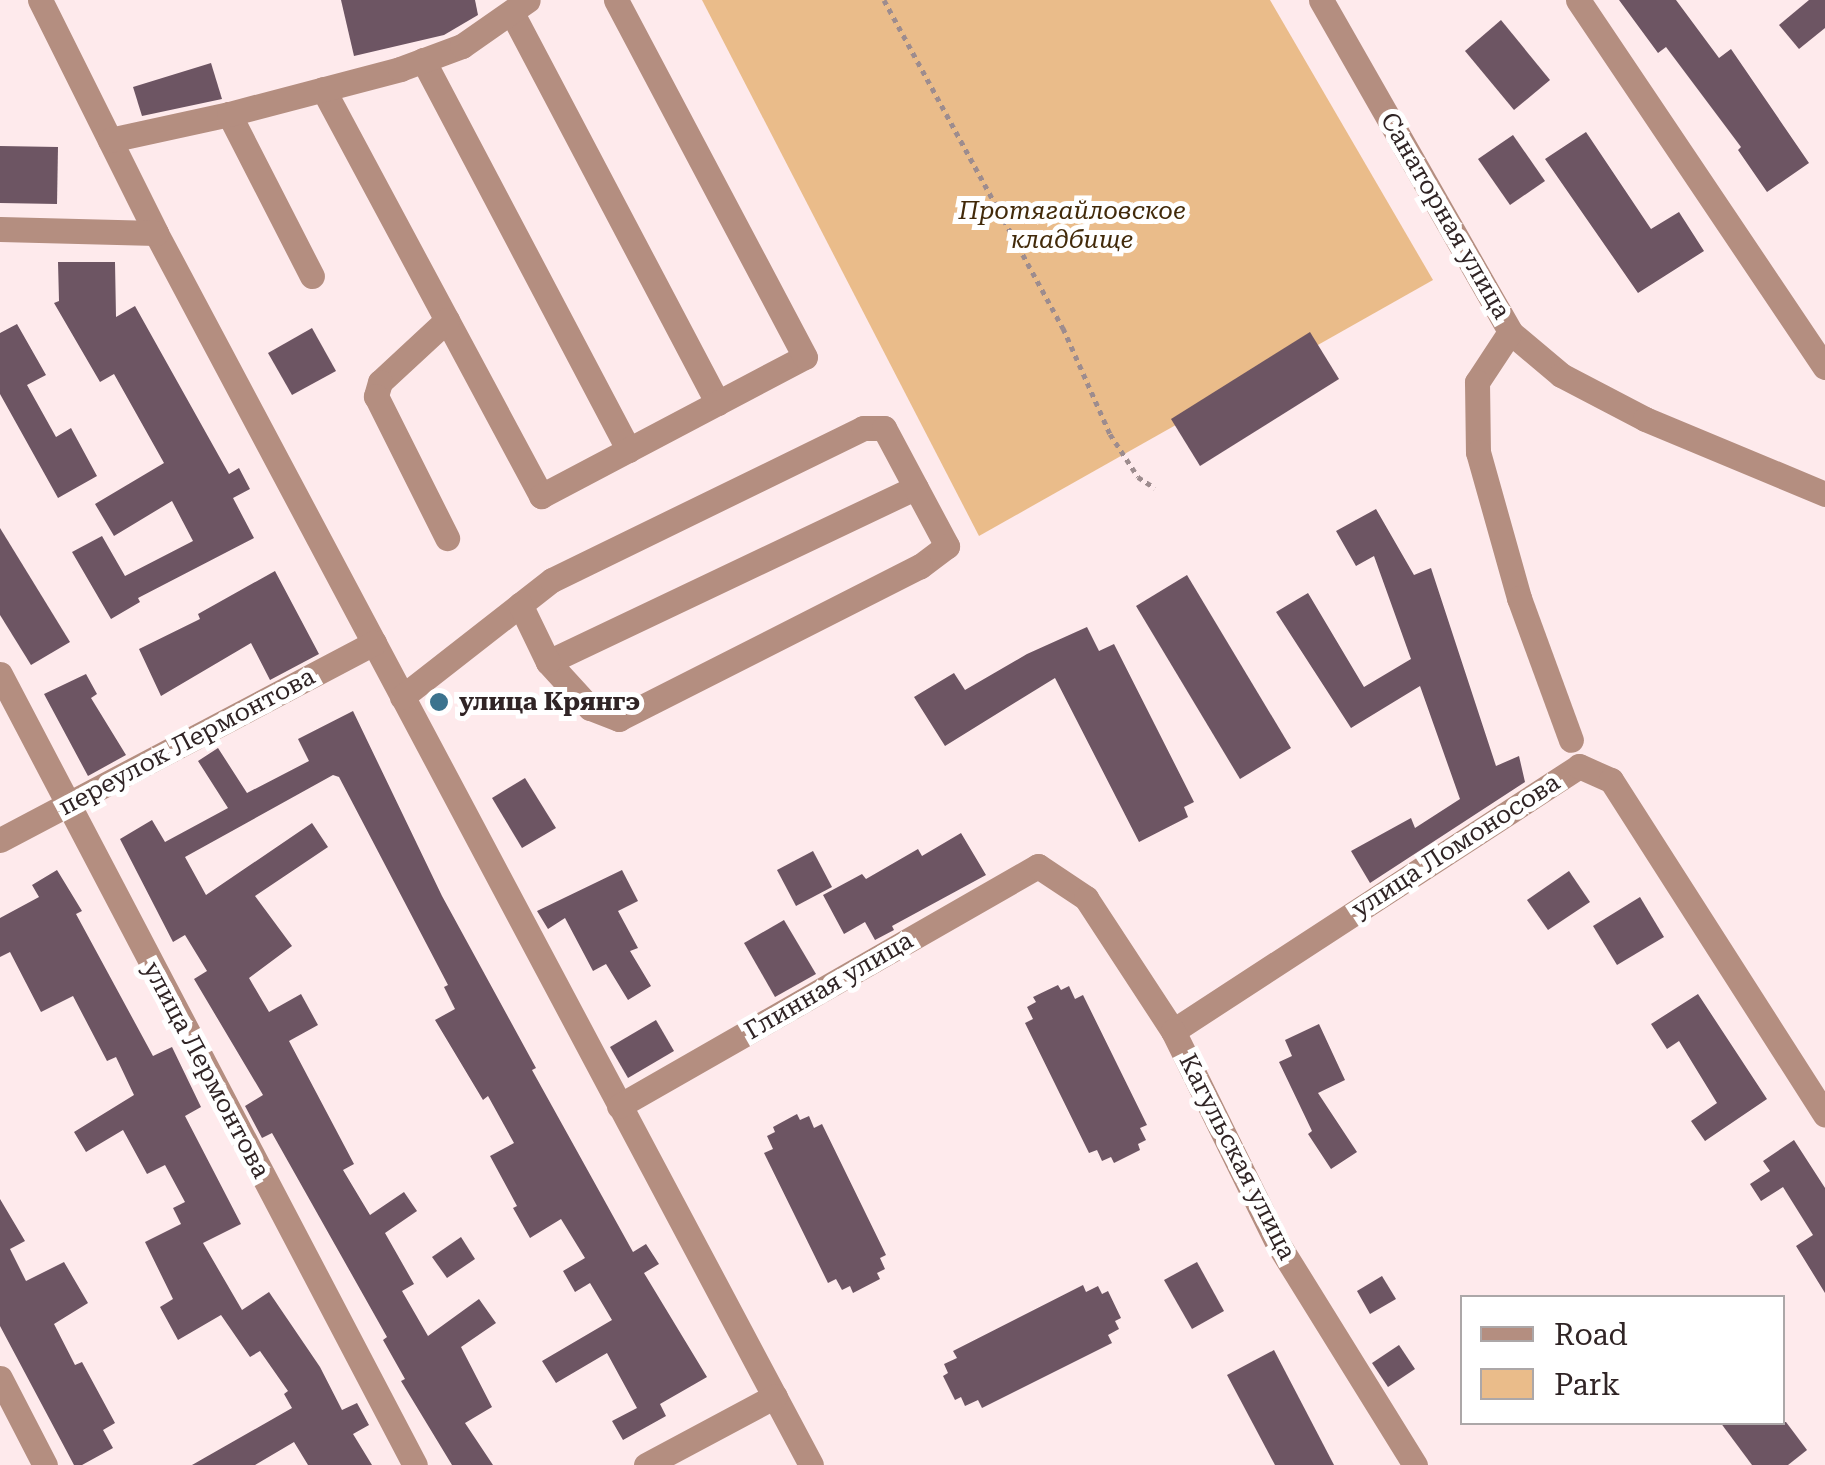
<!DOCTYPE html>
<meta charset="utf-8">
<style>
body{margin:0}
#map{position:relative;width:1825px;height:1465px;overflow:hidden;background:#feeaec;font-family:"Roboto Serif",serif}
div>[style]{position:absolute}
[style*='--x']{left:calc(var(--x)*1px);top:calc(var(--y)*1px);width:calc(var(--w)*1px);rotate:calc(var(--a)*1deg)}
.green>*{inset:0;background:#eabc8a}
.building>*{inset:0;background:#6d5563}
.path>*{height:5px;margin-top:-2.5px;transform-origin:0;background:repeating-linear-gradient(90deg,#9d8c8e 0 5px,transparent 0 10px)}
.minor>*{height:25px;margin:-12.5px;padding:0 12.5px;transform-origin:12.5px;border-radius:12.5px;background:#b48e80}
.dots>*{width:28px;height:28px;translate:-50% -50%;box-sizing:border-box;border:5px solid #fff;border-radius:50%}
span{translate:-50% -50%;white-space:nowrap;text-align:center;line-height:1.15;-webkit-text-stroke:10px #fff;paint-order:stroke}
.park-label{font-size:25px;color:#422a0a;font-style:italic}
.street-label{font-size:25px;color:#302425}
.poi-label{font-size:25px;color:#302425;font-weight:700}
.left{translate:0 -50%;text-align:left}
.legend{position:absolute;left:1460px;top:1295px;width:325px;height:130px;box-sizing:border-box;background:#fff;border:2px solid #aca7a8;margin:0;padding:12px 18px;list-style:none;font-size:30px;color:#302425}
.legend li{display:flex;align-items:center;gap:20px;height:50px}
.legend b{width:50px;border:2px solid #aca7a8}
</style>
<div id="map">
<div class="green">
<div style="clip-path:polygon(702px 0,1270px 0,1433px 280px,979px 536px)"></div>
</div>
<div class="building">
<div style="clip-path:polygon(341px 0,475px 0,478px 15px,444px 35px,354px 56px)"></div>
<div style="clip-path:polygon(1619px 0,1676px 0,1719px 58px,1731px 49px,1809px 163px,1767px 192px,1738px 150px,1741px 147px,1666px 47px,1658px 53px)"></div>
<div style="clip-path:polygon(1809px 0,1825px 0,1825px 28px,1799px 49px,1779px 25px)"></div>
<div style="clip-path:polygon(1501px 20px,1550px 80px,1514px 110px,1465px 51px)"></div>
<div style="clip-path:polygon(211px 63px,222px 99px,142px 116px,133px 87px)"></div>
<div style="clip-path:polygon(1586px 132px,1651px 229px,1679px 212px,1704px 251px,1638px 293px,1545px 159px)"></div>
<div style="clip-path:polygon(1513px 135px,1545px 181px,1510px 205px,1478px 159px)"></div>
<div style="clip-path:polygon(0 146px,58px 147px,57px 204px,0 203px)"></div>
<div style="clip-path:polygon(58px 262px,115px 262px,116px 317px,135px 306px,229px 474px,239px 468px,250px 489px,233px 498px,254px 538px,138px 598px,140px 602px,111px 619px,72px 552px,102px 536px,125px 576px,193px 541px,172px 501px,114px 536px,95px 504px,164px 463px,114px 374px,100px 382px,54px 303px,59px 301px)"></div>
<div style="clip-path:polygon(17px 324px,46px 375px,27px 385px,56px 437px,71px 428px,97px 476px,58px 498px,0 394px,0 333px)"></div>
<div style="clip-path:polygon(312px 328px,336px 371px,292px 395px,268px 353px)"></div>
<div style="clip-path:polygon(1310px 332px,1339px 379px,1200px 466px,1171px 419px)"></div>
<div style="clip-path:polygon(1376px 509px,1414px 575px,1431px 568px,1496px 766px,1519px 756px,1525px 782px,1370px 883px,1351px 851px,1411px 818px,1415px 828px,1460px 799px,1420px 686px,1351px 728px,1276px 612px,1308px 593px,1364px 687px,1411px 659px,1374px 556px,1356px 566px,1336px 531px)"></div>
<div style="clip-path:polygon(0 528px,70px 642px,31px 665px,0 615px)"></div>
<div style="clip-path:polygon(275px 571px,319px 654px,270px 680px,251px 643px,161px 696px,139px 649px,200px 619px,198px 614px)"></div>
<div style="clip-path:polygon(1187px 575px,1291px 748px,1240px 779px,1136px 606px)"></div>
<div style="clip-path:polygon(1087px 627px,1099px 651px,1114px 644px,1194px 802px,1184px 807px,1188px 817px,1139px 842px,1055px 678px,945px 746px,914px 697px,954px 673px,965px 690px,1027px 654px)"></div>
<div style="clip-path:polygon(86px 674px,97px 694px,91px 698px,126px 755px,88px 776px,44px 694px)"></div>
<div style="clip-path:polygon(353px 711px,442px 896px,536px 1068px,532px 1070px,633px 1252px,646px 1244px,659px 1264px,644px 1273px,707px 1377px,660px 1404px,666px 1416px,623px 1440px,612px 1421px,637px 1408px,607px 1353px,556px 1383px,542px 1361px,612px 1320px,590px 1283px,575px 1292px,563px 1271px,585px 1258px,561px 1219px,530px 1238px,513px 1208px,517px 1206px,490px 1156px,514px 1143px,488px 1096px,483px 1100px,435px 1020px,455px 1009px,444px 987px,448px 985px,339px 777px,333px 775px,185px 857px,206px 895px,312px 823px,328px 847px,255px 896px,292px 946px,249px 978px,269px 1012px,301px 994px,318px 1025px,289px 1041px,354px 1164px,343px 1170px,370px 1215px,404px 1192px,417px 1211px,385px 1233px,414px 1284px,402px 1291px,428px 1336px,479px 1299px,496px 1323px,461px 1347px,492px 1407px,465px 1423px,493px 1465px,452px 1465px,401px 1381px,405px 1379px,383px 1340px,387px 1337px,272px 1133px,262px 1138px,245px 1106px,263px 1095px,194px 979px,207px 971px,185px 935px,173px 942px,120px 839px,152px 820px,165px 842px,228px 808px,198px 761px,218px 748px,247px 793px,309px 761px,298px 739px)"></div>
<div style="clip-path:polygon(525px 778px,556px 828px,522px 848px,492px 798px)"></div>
<div style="clip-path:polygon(961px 833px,986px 875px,892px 926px,894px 930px,875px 940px,865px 922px,844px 934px,823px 895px,862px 874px,866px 879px,918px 849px,922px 856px)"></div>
<div style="clip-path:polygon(813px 851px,832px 887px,796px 906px,777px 870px)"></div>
<div style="clip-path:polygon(57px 870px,82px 911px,76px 914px,153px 1056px,172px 1047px,201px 1107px,185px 1116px,241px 1224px,203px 1243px,242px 1310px,269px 1292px,320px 1367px,342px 1410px,357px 1403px,369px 1425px,353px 1434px,372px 1465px,308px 1465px,294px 1442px,255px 1465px,192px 1465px,292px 1408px,284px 1394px,288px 1391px,260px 1351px,250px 1357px,221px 1315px,178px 1340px,160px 1307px,173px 1299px,145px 1242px,181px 1224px,173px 1208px,185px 1202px,165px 1165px,147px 1174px,123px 1130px,86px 1152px,74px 1132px,134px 1095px,116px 1057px,107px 1061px,73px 996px,41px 1012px,10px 952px,0 957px,0 918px,39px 897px,32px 885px)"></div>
<div style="clip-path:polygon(622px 870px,638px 901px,618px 911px,638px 948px,630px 951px,651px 986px,628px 1000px,606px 964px,593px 971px,565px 918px,548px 929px,537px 911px)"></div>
<div style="clip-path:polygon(1569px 871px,1590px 902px,1548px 930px,1527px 900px)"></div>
<div style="clip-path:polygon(1640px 897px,1664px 937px,1617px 965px,1593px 926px)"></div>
<div style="clip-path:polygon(784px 920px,816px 974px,775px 997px,744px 943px)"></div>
<div style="clip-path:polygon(1058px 985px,1061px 990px,1069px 986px,1075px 999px,1083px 995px,1147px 1125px,1140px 1128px,1146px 1140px,1138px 1144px,1140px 1150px,1114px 1163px,1111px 1157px,1102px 1161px,1097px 1150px,1089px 1153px,1025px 1023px,1033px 1019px,1027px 1007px,1036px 1002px,1033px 997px)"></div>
<div style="clip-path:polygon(1698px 994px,1767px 1099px,1705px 1141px,1691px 1121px,1717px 1103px,1679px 1041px,1667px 1049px,1651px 1024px)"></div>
<div style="clip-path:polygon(656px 1020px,674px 1051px,628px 1078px,610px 1047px)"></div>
<div style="clip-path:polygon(1319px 1024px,1345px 1080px,1318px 1093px,1357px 1152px,1331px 1169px,1308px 1134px,1312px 1131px,1279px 1062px,1292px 1056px,1285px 1040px)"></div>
<div style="clip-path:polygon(797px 1114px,800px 1120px,809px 1116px,814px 1128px,822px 1124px,886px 1255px,880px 1258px,885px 1269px,877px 1273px,880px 1279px,853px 1293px,850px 1286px,842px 1290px,836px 1279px,828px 1283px,764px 1153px,773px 1149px,767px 1136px,775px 1132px,773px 1127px)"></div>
<div style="clip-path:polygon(1794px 1140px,1825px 1188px,1825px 1293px,1796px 1246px,1813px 1235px,1783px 1187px,1761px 1201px,1750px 1184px,1770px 1171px,1763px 1161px)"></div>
<div style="clip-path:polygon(0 1199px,25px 1241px,10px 1249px,26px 1281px,64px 1262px,88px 1303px,54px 1324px,75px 1365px,82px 1362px,115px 1423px,103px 1430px,113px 1448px,82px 1465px,74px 1465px,0 1326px)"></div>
<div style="clip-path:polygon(461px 1237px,475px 1259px,447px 1278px,432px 1257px)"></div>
<div style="clip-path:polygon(1197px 1262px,1224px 1311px,1192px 1329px,1164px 1280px)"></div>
<div style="clip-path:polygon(1382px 1276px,1396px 1299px,1370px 1314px,1357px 1291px)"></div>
<div style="clip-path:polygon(1083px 1285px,1086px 1292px,1098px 1286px,1102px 1294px,1108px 1291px,1121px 1318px,1115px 1321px,1119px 1329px,1108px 1335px,1112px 1343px,982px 1408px,978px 1400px,965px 1406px,961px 1397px,955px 1400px,943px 1376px,948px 1373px,944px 1364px,957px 1358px,953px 1351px)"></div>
<div style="clip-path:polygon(1399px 1345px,1415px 1369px,1388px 1387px,1372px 1363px)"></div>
<div style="clip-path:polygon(1274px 1350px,1334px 1465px,1275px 1465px,1227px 1375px)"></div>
<div style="clip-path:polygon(1720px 1422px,1786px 1422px,1807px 1450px,1788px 1465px,1752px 1465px)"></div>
</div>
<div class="path">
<div style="--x:884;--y:0;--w:374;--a:61.4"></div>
<div style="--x:1063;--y:328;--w:116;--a:66.1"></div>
<div style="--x:1110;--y:434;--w:51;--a:56.9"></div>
<div style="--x:1138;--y:477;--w:20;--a:33"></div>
</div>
<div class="minor">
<div style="--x:40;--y:0;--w:260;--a:63.5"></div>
<div style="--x:156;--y:233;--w:1395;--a:62"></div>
<div style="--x:1321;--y:0;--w:382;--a:60.3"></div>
<div style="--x:1510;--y:332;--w:67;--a:40.1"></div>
<div style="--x:1561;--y:375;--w:95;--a:27.6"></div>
<div style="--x:1645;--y:419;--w:195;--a:22.6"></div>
<div style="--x:1578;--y:0;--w:442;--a:56.1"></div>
<div style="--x:512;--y:13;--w:441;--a:62.2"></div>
<div style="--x:423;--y:60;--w:441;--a:62.2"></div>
<div style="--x:323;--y:89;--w:462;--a:61.8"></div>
<div style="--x:541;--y:496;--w:298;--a:-27.8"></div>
<div style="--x:805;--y:357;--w:404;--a:-117.9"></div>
<div style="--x:229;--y:114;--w:182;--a:62.9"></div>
<div style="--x:110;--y:140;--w:122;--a:-12.3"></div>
<div style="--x:229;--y:114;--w:177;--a:-14.7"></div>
<div style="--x:400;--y:69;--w:66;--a:-20.4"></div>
<div style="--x:462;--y:46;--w:80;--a:-34.9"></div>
<div style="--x:0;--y:229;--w:156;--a:1.5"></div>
<div style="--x:447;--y:320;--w:91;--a:137.2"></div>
<div style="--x:380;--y:382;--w:15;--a:106"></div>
<div style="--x:376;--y:396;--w:159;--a:63.4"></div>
<div style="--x:1510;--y:332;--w:60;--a:123.4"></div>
<div style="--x:1477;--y:382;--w:70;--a:89.2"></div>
<div style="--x:1478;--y:452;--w:152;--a:74.3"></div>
<div style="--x:1519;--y:598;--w:151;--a:69.9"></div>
<div style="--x:548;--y:662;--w:407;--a:-25.4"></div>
<div style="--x:0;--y:674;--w:893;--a:62.32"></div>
<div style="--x:402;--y:697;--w:190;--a:-38"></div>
<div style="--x:552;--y:580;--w:346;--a:-26"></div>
<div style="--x:863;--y:428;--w:21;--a:0"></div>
<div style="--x:884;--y:428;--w:134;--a:61.9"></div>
<div style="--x:947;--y:546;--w:34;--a:143"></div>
<div style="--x:920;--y:566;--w:338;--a:153.1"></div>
<div style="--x:619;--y:719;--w:31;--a:-159"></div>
<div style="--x:590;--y:708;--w:62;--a:-132.4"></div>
<div style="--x:548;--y:662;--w:64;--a:-115.8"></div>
<div style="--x:0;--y:840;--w:423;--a:-27.8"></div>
<div style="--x:1173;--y:1031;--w:485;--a:-33.1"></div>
<div style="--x:1579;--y:766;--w:35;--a:24"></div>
<div style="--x:1611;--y:780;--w:397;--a:57.4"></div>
<div style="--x:619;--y:1106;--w:483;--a:-29.8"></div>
<div style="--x:1038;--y:866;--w:58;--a:33.7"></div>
<div style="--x:1086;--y:898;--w:159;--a:56.8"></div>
<div style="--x:1173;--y:1031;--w:237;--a:63.8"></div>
<div style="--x:1278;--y:1244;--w:260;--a:58.2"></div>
<div style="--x:0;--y:1378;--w:98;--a:62.7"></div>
<div style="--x:646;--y:1465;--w:146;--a:-28.1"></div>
</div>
<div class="dots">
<div style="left:439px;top:702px;background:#3b738e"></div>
</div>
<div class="park-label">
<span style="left:1072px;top:226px">Протягайловское<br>кладбище</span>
</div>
<div class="street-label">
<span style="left:1445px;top:216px;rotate:60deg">Санаторная улица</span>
<span style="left:187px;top:742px;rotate:-28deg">переулок Лермонтова</span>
<span style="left:1456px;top:846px;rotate:-33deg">улица Ломоносова</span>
<span style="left:829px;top:986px;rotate:-30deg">Глинная улица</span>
<span style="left:206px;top:1070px;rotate:62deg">улица Лермонтова</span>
<span style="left:1237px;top:1157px;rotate:63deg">Кагульская улица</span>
</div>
<div class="poi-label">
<span class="left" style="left:459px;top:702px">улица Крянгэ</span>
</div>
<ul class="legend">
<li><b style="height:12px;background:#b48e80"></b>Road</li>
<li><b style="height:28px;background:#eabc8a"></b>Park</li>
</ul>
</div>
